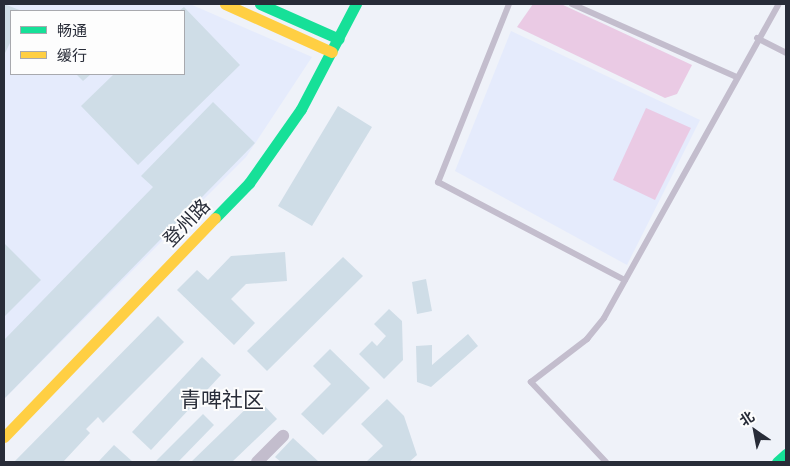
<!DOCTYPE html>
<meta charset="utf-8">
<style>
body{margin:0}
#map{position:relative;width:790px;height:466px;overflow:hidden;background:#eff2f9;font-family:"Space Grotesk","Noto Sans SC",sans-serif}
div>[style]{position:absolute}
[style*='--x']{left:calc(var(--x)*1px);top:calc(var(--y)*1px);width:calc(var(--w)*1px);rotate:calc(var(--a)*1deg)}
.built>*{inset:0;background:#e5ebfc}
.green>*{inset:0;background:#eacae4}
.building>*{inset:0;background:#cfdde7}
.lane>*{height:6px;margin:-3px;padding:0 3px;transform-origin:3px;border-radius:3px;background:#c3bdcd}
.street>*{height:12px;margin:-6px;padding:0 6px;transform-origin:6px;border-radius:6px;background:#c3bdcd}
.fast>*{height:11px;margin:-5.5px;padding:0 5.5px;transform-origin:5.5px;border-radius:5.5px;background:#16e098}
.slow>*{height:11px;margin:-5.5px;padding:0 5.5px;transform-origin:5.5px;border-radius:5.5px;background:#ffcf43}
span{translate:-50% -50%;white-space:nowrap;text-align:center;line-height:1.15;-webkit-text-stroke:4px #fdfdfd;paint-order:stroke}
.street-label{font-size:19px;color:#282c38}
.quarter-label{font-size:21px;color:#282c38}
.frame{position:absolute;inset:0;border:5px solid #282c38;pointer-events:none}
.legend{position:absolute;left:10px;top:10px;width:175px;height:65px;box-sizing:border-box;background:#fdfdfd;border:1px solid #a8a9ae;margin:0;padding:6px 9px;list-style:none;font-size:15px;color:#282c38}
.legend li{display:flex;align-items:center;gap:10px;height:25px}
.legend b{width:25px;border:1px solid #a8a9ae}
.north{position:absolute;left:730px;top:406px;width:50px;height:50px;-webkit-text-stroke:4px #fdfdfd;paint-order:stroke;rotate:327deg;font-size:14px;font-weight:700;line-height:20px;text-align:center;color:#282c38}
.north::after{content:'';display:block;margin:auto;width:18px;height:22px;background:#282c38;clip-path:polygon(50% 0,100% 100%,50% 72%,0 100%)}
</style>
<div id="map">
<div class="built">
<div style="clip-path:polygon(evenodd,4px 4px,190px 4px,312px 57px,246px 157px,4px 399px,4px 4px,11px 11px,184px 11px,184px 74px,11px 74px,11px 11px)"></div>
<div style="clip-path:polygon(511px 31px,700px 120px,627px 265px,455px 171px)"></div>
</div>
<div class="green">
<div style="clip-path:polygon(533px 4px,561px 4px,692px 65px,677px 94px,665px 98px,517px 27px)"></div>
<div style="clip-path:polygon(646px 108px,691px 128px,655px 200px,613px 180px)"></div>
</div>
<div class="building">
<div style="clip-path:polygon(4px 4px,22px 11px,11px 11px,11px 41px,4px 55px)"></div>
<div style="clip-path:polygon(184px 7px,240px 65px,138px 165px,81px 106px,114px 74px,184px 74px,184px 11px,179px 11px)"></div>
<div style="clip-path:polygon(76px 74px,91px 74px,83px 81px)"></div>
<div style="clip-path:polygon(213px 102px,255px 143px,4px 399px,4px 340px,153px 187px,141px 176px)"></div>
<div style="clip-path:polygon(338px 106px,372px 127px,312px 226px,278px 206px)"></div>
<div style="clip-path:polygon(4px 243px,41px 280px,4px 317px)"></div>
<div style="clip-path:polygon(285px 252px,287px 281px,246px 284px,231px 299px,255px 323px,234px 345px,177px 290px,197px 270px,208px 280px,231px 256px)"></div>
<div style="clip-path:polygon(343px 257px,363px 276px,267px 371px,247px 351px)"></div>
<div style="clip-path:polygon(426px 279px,432px 311px,417px 314px,412px 282px)"></div>
<div style="clip-path:polygon(389px 309px,402px 321px,403px 360px,384px 379px,359px 354px,372px 341px,377px 346px,386px 336px,374px 324px)"></div>
<div style="clip-path:polygon(158px 316px,184px 342px,103px 423px,98px 417px,86px 429px,90px 433px,63px 462px,14px 462px)"></div>
<div style="clip-path:polygon(468px 334px,478px 346px,431px 387px,417px 382px,416px 346px,432px 345px,432px 365px)"></div>
<div style="clip-path:polygon(330px 349px,370px 388px,323px 435px,301px 414px,331px 384px,313px 366px)"></div>
<div style="clip-path:polygon(202px 357px,221px 375px,151px 450px,132px 432px)"></div>
<div style="clip-path:polygon(257px 398px,277px 419px,232px 462px,191px 462px)"></div>
<div style="clip-path:polygon(387px 399px,404px 416px,417px 455px,409px 462px,366px 462px,383px 446px,361px 424px)"></div>
<div style="clip-path:polygon(203px 414px,214px 425px,178px 462px,155px 462px)"></div>
<div style="clip-path:polygon(293px 438px,319px 462px,281px 462px,275px 457px)"></div>
<div style="clip-path:polygon(114px 445px,133px 462px,98px 462px)"></div>
</div>
<div class="lane">
<div style="--x:509;--y:4;--w:192;--a:111.7"></div>
<div style="--x:438;--y:182;--w:211;--a:27.7"></div>
<div style="--x:572;--y:4;--w:180;--a:23.9"></div>
<div style="--x:757;--y:38;--w:33;--a:27"></div>
<div style="--x:606;--y:462;--w:110;--a:-133.2"></div>
<div style="--x:531;--y:382;--w:71;--a:-37.5"></div>
<div style="--x:587;--y:339;--w:27;--a:-51"></div>
<div style="--x:604;--y:318;--w:359;--a:-60.9"></div>
</div>
<div class="street">
<div style="--x:257;--y:462;--w:37;--a:-45"></div>
</div>
<div class="fast">
<div style="--x:260;--y:4;--w:86;--a:23.9"></div>
<div style="--x:215;--y:218;--w:49;--a:-45.8"></div>
<div style="--x:249;--y:183;--w:90;--a:-54.9"></div>
<div style="--x:301;--y:109;--w:119;--a:-62.4"></div>
<div style="--x:777;--y:462;--w:12;--a:-42"></div>
</div>
<div class="slow">
<div style="--x:225;--y:4;--w:117;--a:24.2"></div>
<div style="--x:4;--y:437;--w:304;--a:-46.1"></div>
</div>
<div class="street-label">
<span style="left:187px;top:223px;rotate:-46deg">登州路</span>
</div>
<div class="quarter-label">
<span style="left:222px;top:400px">青啤社区</span>
</div>
<div class="frame"></div>
<ul class="legend">
<li><b style="height:6px;background:#16e098"></b>畅通</li>
<li><b style="height:6px;background:#ffcf43"></b>缓行</li>
</ul>
<div class="north">北</div>
</div>
